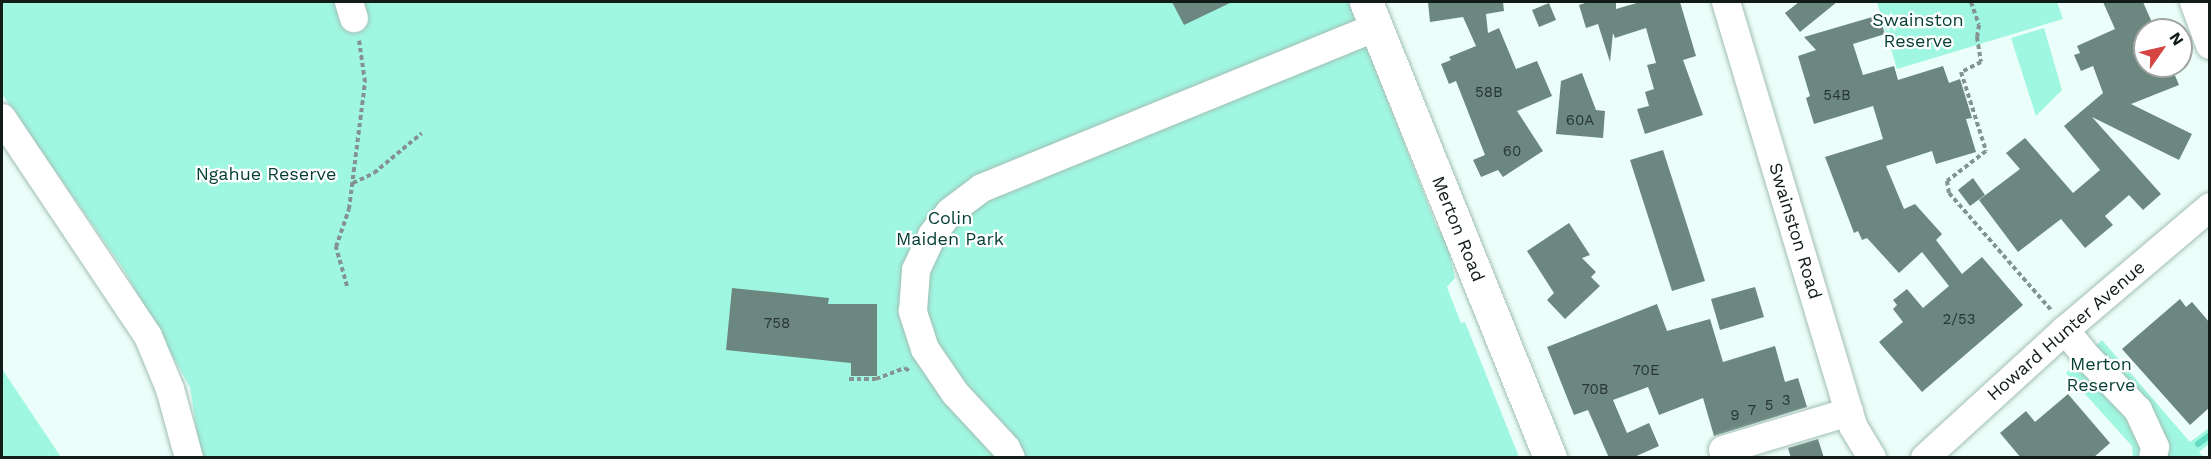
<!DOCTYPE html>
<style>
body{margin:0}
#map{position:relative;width:2211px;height:459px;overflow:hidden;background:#ecfef9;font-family:"Work Sans",sans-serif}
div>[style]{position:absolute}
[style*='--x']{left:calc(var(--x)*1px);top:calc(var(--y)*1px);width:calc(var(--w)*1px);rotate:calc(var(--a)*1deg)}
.green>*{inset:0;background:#a0f7e1}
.stream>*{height:6px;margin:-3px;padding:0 3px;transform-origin:3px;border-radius:3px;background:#61dcc0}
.building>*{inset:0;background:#6c8780}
.path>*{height:4px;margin-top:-2px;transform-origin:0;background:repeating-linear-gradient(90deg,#84938f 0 4.5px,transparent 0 7.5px)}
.roads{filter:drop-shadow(0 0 2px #a1beb5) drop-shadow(0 0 2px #a1beb5)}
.minor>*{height:28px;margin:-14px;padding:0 14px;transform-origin:14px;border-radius:14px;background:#fff}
.major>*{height:33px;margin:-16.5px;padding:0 16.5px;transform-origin:16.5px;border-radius:16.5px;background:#fff}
span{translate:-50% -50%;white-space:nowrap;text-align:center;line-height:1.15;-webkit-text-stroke:4.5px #fff;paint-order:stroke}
.number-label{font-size:15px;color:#283733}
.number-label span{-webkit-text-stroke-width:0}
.park-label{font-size:18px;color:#033e33}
.street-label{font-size:18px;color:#111c19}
.frame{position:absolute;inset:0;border:3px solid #111c19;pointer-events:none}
.north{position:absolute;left:2133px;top:18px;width:60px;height:60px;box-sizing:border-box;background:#fff;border:2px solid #a0a4a3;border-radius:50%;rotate:56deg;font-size:16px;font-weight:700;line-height:24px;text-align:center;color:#111c19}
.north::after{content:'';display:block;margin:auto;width:21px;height:27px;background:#d54642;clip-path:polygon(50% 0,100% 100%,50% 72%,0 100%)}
</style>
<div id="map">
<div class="green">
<div style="clip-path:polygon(2px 2px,1349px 2px,1436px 225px,1447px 243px,1455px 278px,1447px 287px,1461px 323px,1465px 322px,1519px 457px,201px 457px,190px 387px,124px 270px,2px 94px)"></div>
<div style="clip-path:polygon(1877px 2px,2057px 2px,2063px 19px,1897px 69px)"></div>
<div style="clip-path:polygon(2044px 28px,2062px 90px,2036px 116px,2011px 38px)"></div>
<div style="clip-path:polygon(2102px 340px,2190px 442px,2209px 428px,2209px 444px,2199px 452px,2204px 457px,2133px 457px,2132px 446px,2066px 373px)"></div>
<div style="clip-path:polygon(2px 369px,61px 457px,2px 457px)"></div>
</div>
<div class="stream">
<div style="--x:2198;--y:444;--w:15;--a:-37"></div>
</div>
<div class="building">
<div style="clip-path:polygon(1172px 2px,1232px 2px,1184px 25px)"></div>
<div style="clip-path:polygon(1428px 2px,1503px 2px,1504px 11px,1486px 14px,1488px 33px,1499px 28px,1516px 69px,1537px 61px,1552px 96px,1517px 111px,1543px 151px,1503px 177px,1498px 170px,1481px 177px,1473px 160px,1485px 155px,1456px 81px,1449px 84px,1441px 64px,1451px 60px,1449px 57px,1476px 46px,1463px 17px,1430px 22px)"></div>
<div style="clip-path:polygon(1588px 2px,1616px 2px,1616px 9px,1640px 2px,1680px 2px,1696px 56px,1683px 60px,1703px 115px,1645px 134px,1637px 109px,1649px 106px,1645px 92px,1654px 89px,1647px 65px,1656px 63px,1646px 28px,1615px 38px,1613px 33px,1610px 62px,1598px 24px,1586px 28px,1579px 5px)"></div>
<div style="clip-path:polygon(1799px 2px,1837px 2px,1800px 32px,1785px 13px)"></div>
<div style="clip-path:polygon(2103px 2px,2143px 2px,2154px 27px,2145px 30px,2145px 66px,2171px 66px,2179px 85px,2131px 104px,2192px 134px,2179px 160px,2092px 117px,2161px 194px,2143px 210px,2129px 195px,2105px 216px,2113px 225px,2085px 248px,2061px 219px,2018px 252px,1979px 200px,2020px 169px,2006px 153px,2025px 138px,2073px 193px,2100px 170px,2064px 126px,2103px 93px,2093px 66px,2081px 71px,2074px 55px,2080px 53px,2077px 46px,2115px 29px)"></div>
<div style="clip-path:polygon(1549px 3px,1556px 20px,1539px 27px,1532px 10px)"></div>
<div style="clip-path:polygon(1879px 15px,1885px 34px,1853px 44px,1863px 75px,1894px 66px,1898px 80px,1943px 66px,1949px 83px,1960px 79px,1972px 118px,1966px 119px,1976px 152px,1936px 164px,1932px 151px,1886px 166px,1904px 209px,1915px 204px,1942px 234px,1936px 240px,1962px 274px,1982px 257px,2023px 305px,1922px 392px,1879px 342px,1903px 322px,1893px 309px,1897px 305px,1893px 300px,1907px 289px,1923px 308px,1949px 286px,1922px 252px,1899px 273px,1867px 238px,1862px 240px,1858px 231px,1854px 233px,1825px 157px,1883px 139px,1873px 106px,1814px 124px,1806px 98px,1810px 96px,1798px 56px,1816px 50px,1804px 37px)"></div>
<div style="clip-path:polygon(1582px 73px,1596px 110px,1605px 111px,1603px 138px,1556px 134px,1561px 81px)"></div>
<div style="clip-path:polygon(1663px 150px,1705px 281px,1672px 291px,1630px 160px)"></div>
<div style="clip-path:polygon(1973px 178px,1985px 195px,1970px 206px,1958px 190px)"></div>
<div style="clip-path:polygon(1569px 223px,1590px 255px,1582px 258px,1596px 272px,1591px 277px,1600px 286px,1565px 319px,1547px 300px,1554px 293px,1527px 251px)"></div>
<div style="clip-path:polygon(1755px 287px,1764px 317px,1720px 330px,1711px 299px)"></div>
<div style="clip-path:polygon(732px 288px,829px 298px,828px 304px,877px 304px,877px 376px,851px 376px,851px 363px,726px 350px)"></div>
<div style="clip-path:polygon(2180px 299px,2186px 307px,2192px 302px,2210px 323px,2210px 407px,2190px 425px,2122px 349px)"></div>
<div style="clip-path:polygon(1657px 304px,1667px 331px,1710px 319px,1723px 362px,1775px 346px,1785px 382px,1798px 378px,1807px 407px,1714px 436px,1703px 398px,1659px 415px,1648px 387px,1613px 400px,1627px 433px,1649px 423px,1659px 446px,1632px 458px,1609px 458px,1588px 410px,1574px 415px,1547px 347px)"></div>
<div style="clip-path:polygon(2068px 394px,2110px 443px,2093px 458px,2021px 458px,2000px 433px,2026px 411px,2035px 422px)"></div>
<div style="clip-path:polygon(1818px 439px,1824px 458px,1791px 458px,1788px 448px)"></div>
</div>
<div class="path">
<div style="--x:1971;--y:2;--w:24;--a:71"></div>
<div style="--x:1979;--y:25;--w:12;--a:99"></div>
<div style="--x:1977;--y:37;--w:25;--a:81"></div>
<div style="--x:1981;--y:62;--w:22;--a:153"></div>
<div style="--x:1961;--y:72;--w:83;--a:72.4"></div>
<div style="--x:1986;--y:151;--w:49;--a:142.4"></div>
<div style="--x:1947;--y:181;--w:12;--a:81"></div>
<div style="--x:1949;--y:193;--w:157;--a:48.9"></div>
<div style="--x:353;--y:183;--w:23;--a:-25"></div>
<div style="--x:374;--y:173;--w:62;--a:-39.8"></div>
<div style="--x:347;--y:286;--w:41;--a:-105.8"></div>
<div style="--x:336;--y:247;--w:40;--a:-71.1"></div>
<div style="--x:349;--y:209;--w:128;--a:-82.8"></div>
<div style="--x:365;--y:82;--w:42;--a:-98.1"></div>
<div style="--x:849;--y:379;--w:27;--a:0"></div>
<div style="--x:876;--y:379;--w:31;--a:-21"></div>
<div style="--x:905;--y:368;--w:5;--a:37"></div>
</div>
<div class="roads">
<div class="minor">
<div style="--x:349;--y:2;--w:17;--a:73"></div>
<div style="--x:1726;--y:2;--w:443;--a:73.3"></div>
<div style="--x:1853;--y:426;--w:37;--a:59"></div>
<div style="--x:2194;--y:2;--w:46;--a:69.6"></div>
<div style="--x:2;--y:118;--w:262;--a:56.2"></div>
<div style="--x:148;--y:336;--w:57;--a:67.5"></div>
<div style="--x:170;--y:389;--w:72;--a:74.6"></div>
<div style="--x:2065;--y:330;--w:36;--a:51"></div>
<div style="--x:2088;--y:358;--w:72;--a:46.1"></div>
<div style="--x:2138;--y:410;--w:41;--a:65.3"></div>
<div style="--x:2155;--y:447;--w:11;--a:100"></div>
<div style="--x:1723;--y:450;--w:132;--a:-16.8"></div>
<div style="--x:1011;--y:458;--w:11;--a:-117"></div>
<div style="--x:1006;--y:448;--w:75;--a:-132.8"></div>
<div style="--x:955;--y:393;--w:53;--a:-124.3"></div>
<div style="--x:925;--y:349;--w:40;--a:-108"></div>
<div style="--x:913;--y:311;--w:41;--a:-85.8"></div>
<div style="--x:916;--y:270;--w:38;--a:-65"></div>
<div style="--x:932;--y:235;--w:29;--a:-52"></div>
<div style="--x:950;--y:212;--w:40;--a:-37"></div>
<div style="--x:982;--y:188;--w:426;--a:-22.2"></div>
<div style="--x:1925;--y:458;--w:190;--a:-42.4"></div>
<div style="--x:2065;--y:330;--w:190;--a:-40.3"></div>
</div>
<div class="major">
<div style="--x:1366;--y:2;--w:492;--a:68"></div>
</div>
</div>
<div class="number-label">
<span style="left:1489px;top:93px">58B</span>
<span style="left:1837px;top:96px">54B</span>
<span style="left:1580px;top:121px">60A</span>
<span style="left:1512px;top:152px">60</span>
<span style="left:1959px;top:320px">2/53</span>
<span style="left:777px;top:324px">758</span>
<span style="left:1646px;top:371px">70E</span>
<span style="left:1595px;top:390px">70B</span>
<span style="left:1786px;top:401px">3</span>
<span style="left:1769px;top:406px">5</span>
<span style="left:1752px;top:411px">7</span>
<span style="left:1735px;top:416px">9</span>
</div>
<div class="park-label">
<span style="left:1918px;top:31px">Swainston<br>Reserve</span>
<span style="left:266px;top:174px">Ngahue Reserve</span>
<span style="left:950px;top:229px">Colin<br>Maiden Park</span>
<span style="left:2101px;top:375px">Merton<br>Reserve</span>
</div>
<div class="street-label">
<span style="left:1458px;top:229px;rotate:68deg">Merton Road</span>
<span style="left:1795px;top:231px;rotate:73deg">Swainston Road</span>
<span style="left:2066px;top:331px;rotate:-41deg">Howard Hunter Avenue</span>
</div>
<div class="frame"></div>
<div class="north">N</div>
</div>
